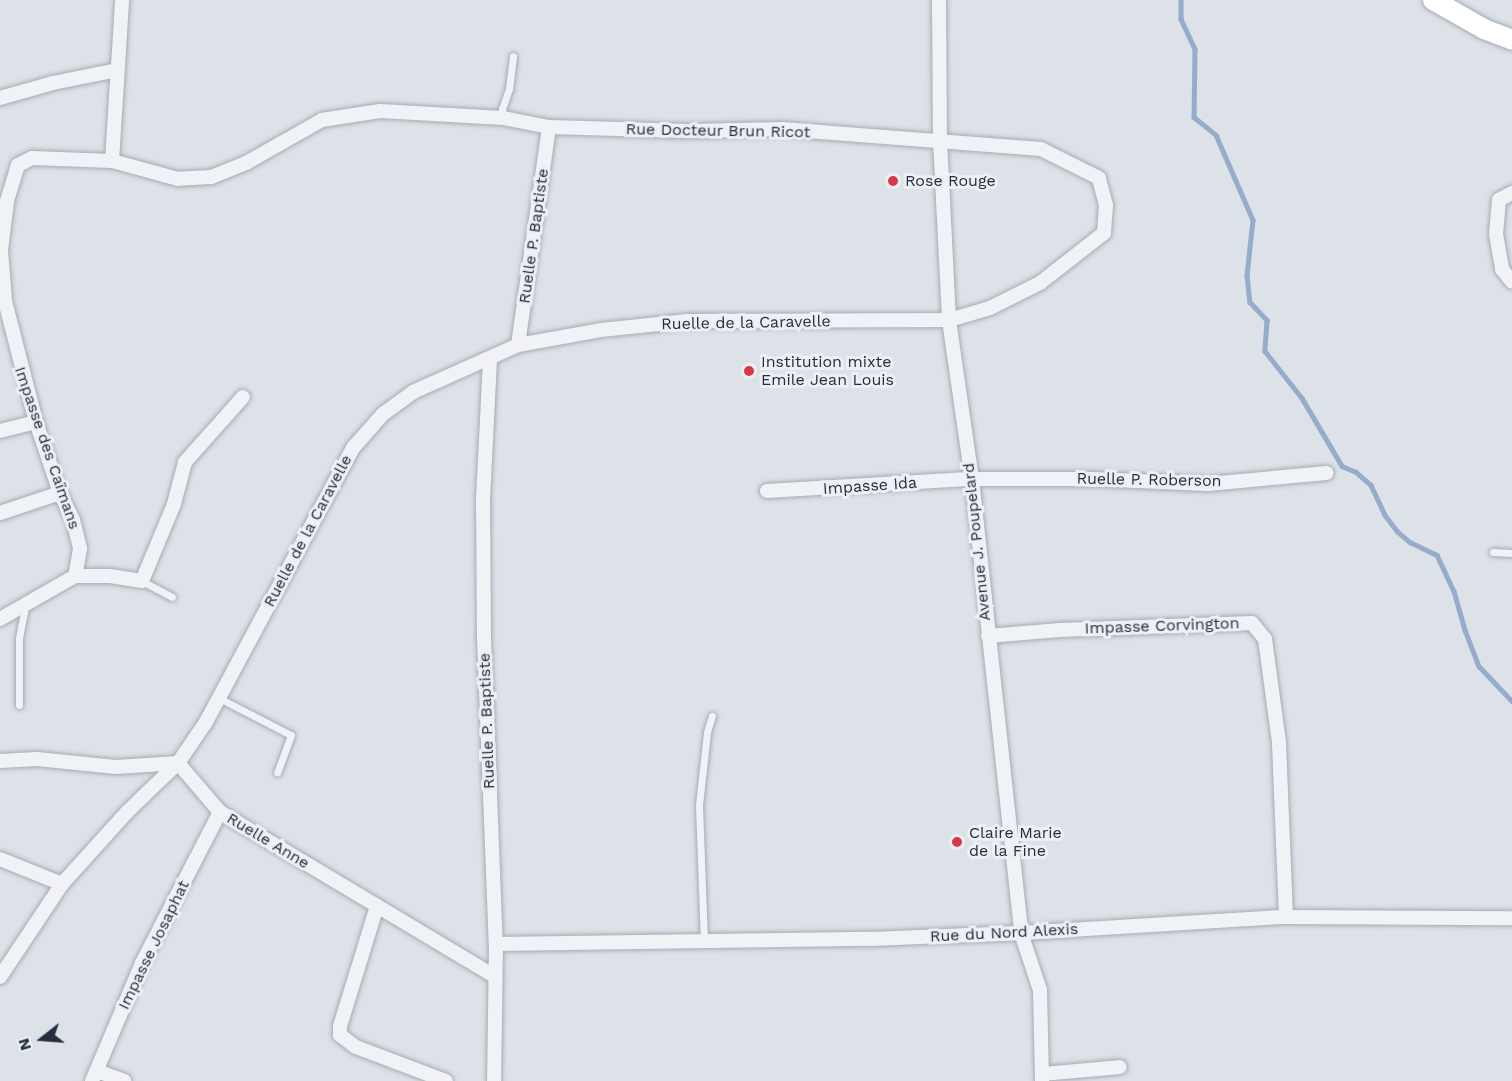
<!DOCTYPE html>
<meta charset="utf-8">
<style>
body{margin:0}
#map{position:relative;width:1512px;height:1081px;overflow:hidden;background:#dde1e8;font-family:"Work Sans",sans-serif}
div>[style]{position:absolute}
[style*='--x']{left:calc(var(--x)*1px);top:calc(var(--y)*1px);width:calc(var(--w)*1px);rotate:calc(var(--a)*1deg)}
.stream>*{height:4.5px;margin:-2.25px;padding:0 2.25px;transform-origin:2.25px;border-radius:2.25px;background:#95accb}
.roads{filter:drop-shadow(0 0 2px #a6abb5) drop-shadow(0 0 2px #a6abb5)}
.lane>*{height:7px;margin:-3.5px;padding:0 3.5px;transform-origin:3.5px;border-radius:3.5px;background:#f0f2f6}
.street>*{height:14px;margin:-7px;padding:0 7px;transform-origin:7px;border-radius:7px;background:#f0f2f6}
.secondary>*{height:20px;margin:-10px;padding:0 10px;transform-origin:10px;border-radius:10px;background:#fff}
.dots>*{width:16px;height:16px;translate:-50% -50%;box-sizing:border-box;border:3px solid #ecf0f5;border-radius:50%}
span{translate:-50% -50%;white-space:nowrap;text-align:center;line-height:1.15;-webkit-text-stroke:6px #ecf0f5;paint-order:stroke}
.street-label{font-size:16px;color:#252e3f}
.poi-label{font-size:16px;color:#252e3f}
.left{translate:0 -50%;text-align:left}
.north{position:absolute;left:12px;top:1009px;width:60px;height:60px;-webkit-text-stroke:4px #ecf0f5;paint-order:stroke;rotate:253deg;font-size:16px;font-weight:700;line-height:24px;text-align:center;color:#252e3f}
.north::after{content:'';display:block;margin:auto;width:21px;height:27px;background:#252e3f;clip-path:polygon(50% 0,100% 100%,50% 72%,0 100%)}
</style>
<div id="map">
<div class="stream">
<div style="--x:1181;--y:0;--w:19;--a:90"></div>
<div style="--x:1181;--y:19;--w:33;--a:65"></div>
<div style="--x:1195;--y:49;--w:68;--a:90.8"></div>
<div style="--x:1194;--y:117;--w:28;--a:39"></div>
<div style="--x:1216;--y:135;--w:93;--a:66.5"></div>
<div style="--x:1253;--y:220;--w:55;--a:96.2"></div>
<div style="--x:1247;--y:275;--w:27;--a:84"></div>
<div style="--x:1250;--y:302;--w:25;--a:47"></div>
<div style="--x:1267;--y:320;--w:31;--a:94"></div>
<div style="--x:1265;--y:351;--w:60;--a:51.8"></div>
<div style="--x:1302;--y:398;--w:79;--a:59.5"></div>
<div style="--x:1342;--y:466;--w:15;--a:23"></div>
<div style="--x:1356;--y:472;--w:20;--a:41"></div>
<div style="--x:1371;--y:485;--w:33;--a:65"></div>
<div style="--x:1385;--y:515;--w:21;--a:53"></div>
<div style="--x:1398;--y:532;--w:16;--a:40"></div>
<div style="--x:1410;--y:542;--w:30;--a:26"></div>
<div style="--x:1437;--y:555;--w:40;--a:65"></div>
<div style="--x:1454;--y:591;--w:41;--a:74.2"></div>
<div style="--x:1465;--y:630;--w:39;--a:69"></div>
<div style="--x:1479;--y:666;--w:48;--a:46.7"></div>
</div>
<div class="roads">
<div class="lane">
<div style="--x:503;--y:118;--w:9;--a:-96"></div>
<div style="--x:502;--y:109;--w:21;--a:-71"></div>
<div style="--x:509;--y:89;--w:33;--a:-83"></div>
<div style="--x:1493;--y:552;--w:19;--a:3"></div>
<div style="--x:142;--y:581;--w:34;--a:28"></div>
<div style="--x:219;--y:698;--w:81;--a:27.2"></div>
<div style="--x:291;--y:735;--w:40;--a:110.2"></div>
<div style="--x:19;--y:705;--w:67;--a:-90"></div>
<div style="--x:19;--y:638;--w:33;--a:-79"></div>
<div style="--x:704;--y:942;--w:137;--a:-92.1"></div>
<div style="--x:699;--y:805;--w:73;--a:-83.7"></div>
<div style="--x:707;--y:732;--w:17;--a:-73"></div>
</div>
<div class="street">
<div style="--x:939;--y:0;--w:141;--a:89.6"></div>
<div style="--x:940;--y:141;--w:179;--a:87.1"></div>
<div style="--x:949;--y:320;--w:161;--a:81.8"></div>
<div style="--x:972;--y:479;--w:457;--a:83.8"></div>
<div style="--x:1021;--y:933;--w:60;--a:71.6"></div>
<div style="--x:1040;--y:990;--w:91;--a:88.7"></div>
<div style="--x:0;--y:98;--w:55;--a:-15.8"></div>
<div style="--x:53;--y:83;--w:65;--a:-11.5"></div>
<div style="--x:112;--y:161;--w:161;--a:-86.4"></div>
<div style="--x:1512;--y:193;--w:15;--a:152"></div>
<div style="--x:1499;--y:200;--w:34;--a:95"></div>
<div style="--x:1496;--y:234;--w:36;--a:80"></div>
<div style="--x:1502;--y:269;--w:16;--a:52"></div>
<div style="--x:518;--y:345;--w:220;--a:-81.9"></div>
<div style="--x:490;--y:360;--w:136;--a:92.9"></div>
<div style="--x:483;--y:496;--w:142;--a:89.6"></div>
<div style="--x:484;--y:638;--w:306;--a:87.8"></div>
<div style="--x:496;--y:944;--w:137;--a:90.8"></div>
<div style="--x:0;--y:431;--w:37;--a:-14"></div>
<div style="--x:767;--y:491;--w:205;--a:-3.4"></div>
<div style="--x:972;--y:479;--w:120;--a:0"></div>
<div style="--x:1092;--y:479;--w:116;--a:2.5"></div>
<div style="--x:1208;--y:484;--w:119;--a:-5.3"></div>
<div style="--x:0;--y:513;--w:63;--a:-18.4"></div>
<div style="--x:0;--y:619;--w:86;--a:-29.8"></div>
<div style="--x:75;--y:576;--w:35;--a:0"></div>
<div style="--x:110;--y:576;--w:32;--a:9"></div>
<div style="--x:142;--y:581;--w:83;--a:-67.4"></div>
<div style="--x:174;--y:504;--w:43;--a:-75.3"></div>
<div style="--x:185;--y:462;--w:87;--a:-48.3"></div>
<div style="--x:988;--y:636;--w:72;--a:-4.8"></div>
<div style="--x:1060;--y:630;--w:192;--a:-2.1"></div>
<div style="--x:1252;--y:623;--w:21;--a:51"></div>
<div style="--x:1265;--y:639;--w:105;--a:82.3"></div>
<div style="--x:1279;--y:743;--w:174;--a:87.7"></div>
<div style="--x:0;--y:761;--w:37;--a:-3"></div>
<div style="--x:37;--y:759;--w:79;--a:5.8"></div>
<div style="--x:116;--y:767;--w:62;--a:-3.7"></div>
<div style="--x:178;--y:763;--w:65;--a:49.4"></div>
<div style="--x:220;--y:812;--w:319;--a:30.9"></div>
<div style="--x:0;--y:859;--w:67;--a:22"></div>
<div style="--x:377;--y:906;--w:126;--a:107.1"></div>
<div style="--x:340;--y:1026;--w:9;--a:90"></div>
<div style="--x:340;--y:1035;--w:20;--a:37"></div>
<div style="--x:356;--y:1047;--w:96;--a:20.7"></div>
<div style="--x:496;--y:944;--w:375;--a:-0.8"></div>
<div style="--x:871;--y:939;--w:150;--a:-2.3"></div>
<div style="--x:1021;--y:933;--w:265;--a:-3.5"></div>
<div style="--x:1286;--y:917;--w:226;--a:0.3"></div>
<div style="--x:0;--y:977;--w:112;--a:-56.3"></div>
<div style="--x:62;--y:884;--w:97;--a:-47.9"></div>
<div style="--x:127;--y:812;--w:71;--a:-43.9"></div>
<div style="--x:178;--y:763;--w:50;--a:-55.7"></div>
<div style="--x:206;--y:722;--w:311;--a:-61.8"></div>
<div style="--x:353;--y:448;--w:45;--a:-48.6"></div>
<div style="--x:383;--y:414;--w:37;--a:-36"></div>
<div style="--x:413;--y:392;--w:115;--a:-24.1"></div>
<div style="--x:518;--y:345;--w:84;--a:-10.2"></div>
<div style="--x:601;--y:330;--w:87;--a:-5.9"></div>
<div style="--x:688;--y:321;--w:261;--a:-0.2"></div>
<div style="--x:949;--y:320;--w:43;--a:-16.3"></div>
<div style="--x:990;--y:308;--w:56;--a:-26.6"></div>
<div style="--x:1040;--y:283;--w:81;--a:-38"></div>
<div style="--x:1104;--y:233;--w:28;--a:-86"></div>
<div style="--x:1106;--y:205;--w:28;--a:-105"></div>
<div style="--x:1099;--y:178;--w:65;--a:-153.4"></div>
<div style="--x:1041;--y:149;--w:260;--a:-175.6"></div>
<div style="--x:782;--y:129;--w:93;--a:178.8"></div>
<div style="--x:689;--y:131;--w:140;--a:-178.4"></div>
<div style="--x:549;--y:127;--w:47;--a:-168.9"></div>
<div style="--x:503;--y:118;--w:123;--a:-176.7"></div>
<div style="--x:380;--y:111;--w:59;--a:171.2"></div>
<div style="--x:322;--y:120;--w:87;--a:150.5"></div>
<div style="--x:246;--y:163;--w:38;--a:158"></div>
<div style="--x:211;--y:177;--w:33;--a:177"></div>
<div style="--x:178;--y:179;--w:68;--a:-164.7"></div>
<div style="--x:112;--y:161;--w:80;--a:-177.9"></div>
<div style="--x:32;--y:158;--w:16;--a:153"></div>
<div style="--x:18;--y:165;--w:39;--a:107"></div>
<div style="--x:7;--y:202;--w:48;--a:97.1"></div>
<div style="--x:1;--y:250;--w:51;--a:85.5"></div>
<div style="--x:5;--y:301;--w:125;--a:75.6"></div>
<div style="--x:36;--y:422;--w:75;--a:71.3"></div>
<div style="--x:60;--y:493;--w:30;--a:64"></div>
<div style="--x:73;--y:520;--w:30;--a:76"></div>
<div style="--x:80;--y:549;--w:27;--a:100"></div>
<div style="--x:97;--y:1071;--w:29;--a:20"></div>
<div style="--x:1042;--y:1074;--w:78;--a:-5.1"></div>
<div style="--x:92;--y:1081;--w:128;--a:-67"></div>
<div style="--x:142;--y:963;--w:170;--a:-62.7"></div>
</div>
<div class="secondary">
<div style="--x:1433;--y:0;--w:59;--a:29.6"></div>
<div style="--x:1484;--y:29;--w:30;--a:21"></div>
</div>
</div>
<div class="dots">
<div style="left:893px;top:181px;background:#d73848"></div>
<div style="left:749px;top:371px;background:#d73848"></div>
<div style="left:957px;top:842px;background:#d73848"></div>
</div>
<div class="street-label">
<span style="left:718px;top:131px;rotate:1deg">Rue Docteur Brun Ricot</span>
<span style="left:534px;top:236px;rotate:-82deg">Ruelle P. Baptiste</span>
<span style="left:746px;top:323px;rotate:-1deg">Ruelle de la Caravelle</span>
<span style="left:47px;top:448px;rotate:71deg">Impasse des Caïmans</span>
<span style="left:1149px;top:480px;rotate:1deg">Ruelle P. Roberson</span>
<span style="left:870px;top:486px;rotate:-4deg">Impasse Ida</span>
<span style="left:308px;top:531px;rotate:-62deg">Ruelle de la Caravelle</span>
<span style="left:977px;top:542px;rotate:-96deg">Avenue J. Poupelard</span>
<span style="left:1162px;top:626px;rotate:-2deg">Impasse Corvington</span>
<span style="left:487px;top:721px;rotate:-92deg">Ruelle P. Baptiste</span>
<span style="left:268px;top:841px;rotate:31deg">Ruelle Anne</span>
<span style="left:1004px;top:933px;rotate:-3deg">Rue du Nord Alexis</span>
<span style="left:154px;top:945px;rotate:-64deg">Impasse Josaphat</span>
</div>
<div class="poi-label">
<span class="left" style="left:905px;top:181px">Rose Rouge</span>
<span class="left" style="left:761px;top:371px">Institution mixte<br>Emile Jean Louis</span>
<span class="left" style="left:969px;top:842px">Claire Marie<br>de la Fine</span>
</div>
<div class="north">N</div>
</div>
